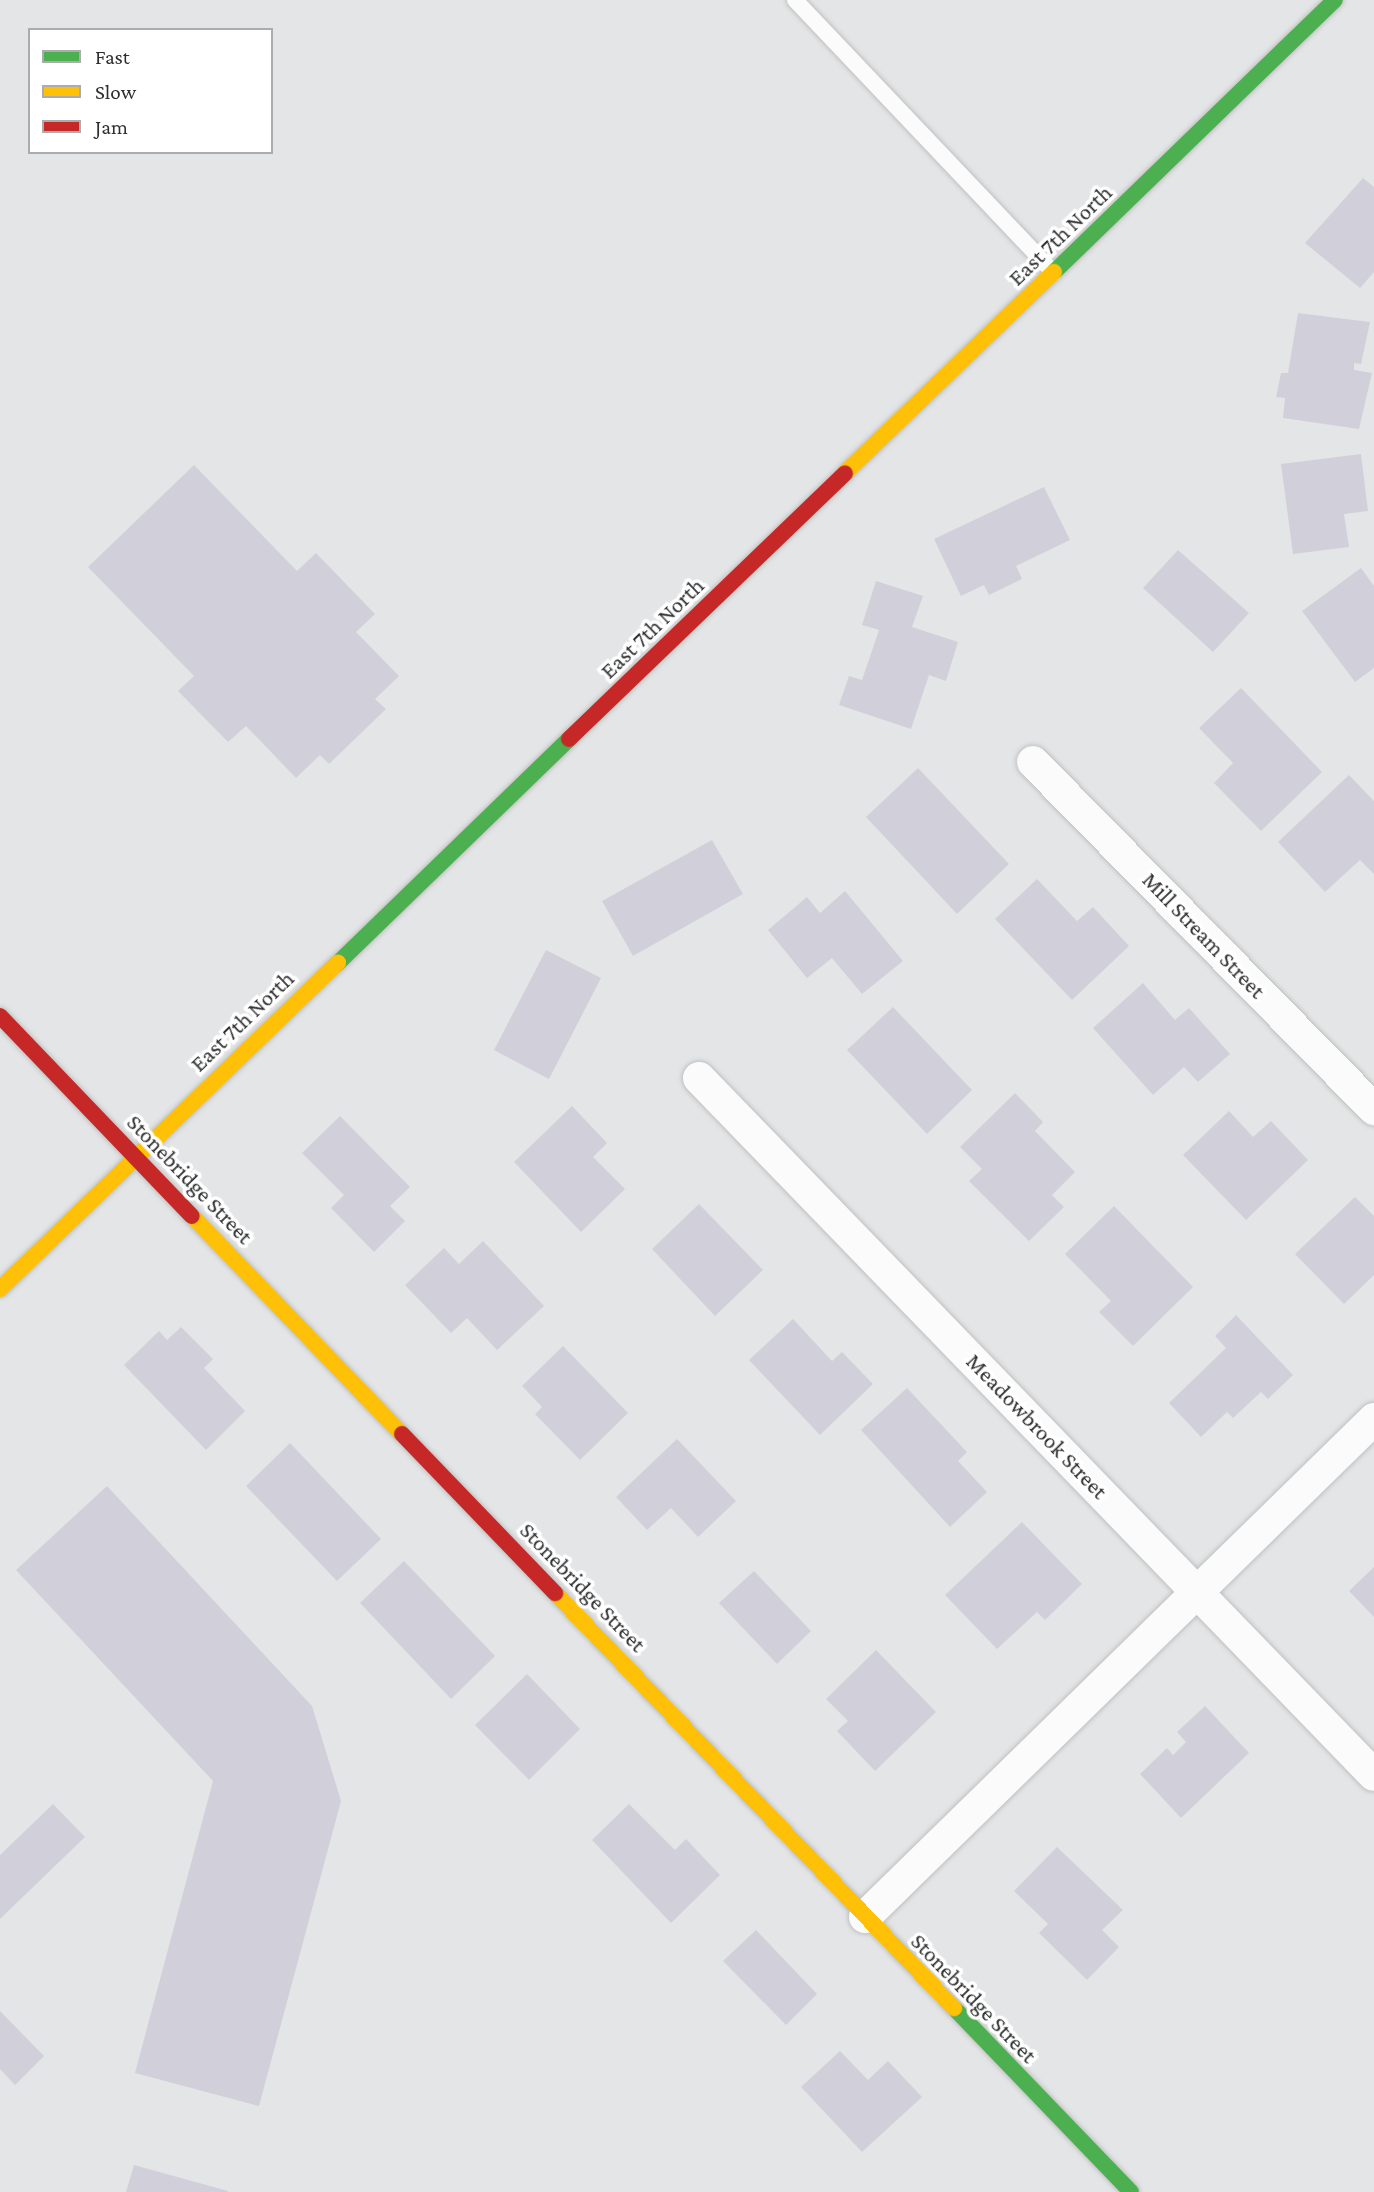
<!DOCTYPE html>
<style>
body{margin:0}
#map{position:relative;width:1374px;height:2192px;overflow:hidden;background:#e4e5e6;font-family:"Crimson Pro",serif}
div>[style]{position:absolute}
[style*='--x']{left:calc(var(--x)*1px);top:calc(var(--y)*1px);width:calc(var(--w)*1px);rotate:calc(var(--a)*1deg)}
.building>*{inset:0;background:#d1d0da}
.roads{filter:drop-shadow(0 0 2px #c0c1c2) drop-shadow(0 0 2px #c0c1c2)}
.lane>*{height:16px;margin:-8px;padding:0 8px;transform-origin:8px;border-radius:8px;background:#fbfbfb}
.street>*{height:32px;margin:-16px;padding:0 16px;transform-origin:16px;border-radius:16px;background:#fbfbfb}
.fast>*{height:16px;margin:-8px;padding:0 8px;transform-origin:8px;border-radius:8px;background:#4caf50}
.slow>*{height:16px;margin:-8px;padding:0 8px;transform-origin:8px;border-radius:8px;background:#ffc107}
.jam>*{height:16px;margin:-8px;padding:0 8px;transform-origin:8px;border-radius:8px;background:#c62828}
span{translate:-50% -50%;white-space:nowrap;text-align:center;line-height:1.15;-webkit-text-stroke:7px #fff;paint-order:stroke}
.street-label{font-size:23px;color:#2e2f30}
.legend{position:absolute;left:28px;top:28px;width:245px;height:126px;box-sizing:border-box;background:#fff;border:2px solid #abacac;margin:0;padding:9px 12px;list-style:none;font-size:21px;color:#2e2f30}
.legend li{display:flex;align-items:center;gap:14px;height:35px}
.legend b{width:35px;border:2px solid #abacac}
</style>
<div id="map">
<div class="building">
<div style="clip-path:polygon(1363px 178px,1374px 187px,1374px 272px,1360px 288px,1305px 243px)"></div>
<div style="clip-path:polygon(1298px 313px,1370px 322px,1361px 364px,1354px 363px,1354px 370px,1372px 373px,1359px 429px,1283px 418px,1285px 398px,1276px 397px,1281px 373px,1288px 373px)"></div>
<div style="clip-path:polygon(1361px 454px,1368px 511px,1344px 514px,1349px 547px,1293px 554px,1281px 464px)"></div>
<div style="clip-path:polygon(194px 465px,297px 571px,316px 553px,375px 614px,356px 632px,399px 676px,375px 699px,386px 709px,329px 764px,320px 755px,296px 778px,246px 726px,228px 742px,178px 691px,194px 676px,88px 567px)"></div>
<div style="clip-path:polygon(1044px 487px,1070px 540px,1016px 566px,1022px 579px,989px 595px,984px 585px,961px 596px,934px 539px)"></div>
<div style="clip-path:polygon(1178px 550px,1249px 613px,1213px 652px,1143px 588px)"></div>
<div style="clip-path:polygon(1361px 568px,1374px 586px,1374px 668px,1355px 682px,1302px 611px)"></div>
<div style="clip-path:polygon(876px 581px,923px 596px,912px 627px,958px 642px,946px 681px,929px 675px,911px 729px,839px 705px,849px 676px,862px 680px,879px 630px,862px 625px)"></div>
<div style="clip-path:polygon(1241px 688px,1322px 772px,1261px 831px,1214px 783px,1233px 763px,1199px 728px)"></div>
<div style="clip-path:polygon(918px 768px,1009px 864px,957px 914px,866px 817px)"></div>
<div style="clip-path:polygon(1349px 775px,1374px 801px,1374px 874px,1360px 860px,1325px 892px,1278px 842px)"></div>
<div style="clip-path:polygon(712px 840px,743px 894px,633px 956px,602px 901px)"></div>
<div style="clip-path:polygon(1037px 879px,1077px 921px,1093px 907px,1129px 946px,1072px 1000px,995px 919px)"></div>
<div style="clip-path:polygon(845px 891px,903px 961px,862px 994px,832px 958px,807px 978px,768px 930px,807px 897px,820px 913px)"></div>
<div style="clip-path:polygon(546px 950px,601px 978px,549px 1079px,494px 1050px)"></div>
<div style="clip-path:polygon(1143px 983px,1175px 1020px,1189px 1008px,1230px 1054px,1198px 1082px,1184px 1067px,1153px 1095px,1093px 1028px)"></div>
<div style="clip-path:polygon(893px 1007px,972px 1090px,927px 1134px,847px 1050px)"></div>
<div style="clip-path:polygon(1015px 1093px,1043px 1122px,1035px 1131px,1075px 1172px,1052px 1195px,1064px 1207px,1029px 1241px,969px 1181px,982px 1169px,960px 1147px)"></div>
<div style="clip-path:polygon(572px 1106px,607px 1143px,593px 1157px,625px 1189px,581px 1232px,514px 1162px)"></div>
<div style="clip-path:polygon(1229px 1111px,1253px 1137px,1271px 1121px,1308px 1160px,1246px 1220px,1183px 1155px)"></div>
<div style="clip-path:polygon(340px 1116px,410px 1187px,390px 1206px,405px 1221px,374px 1252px,331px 1208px,344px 1195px,302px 1153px)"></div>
<div style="clip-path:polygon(1355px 1197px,1374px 1216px,1374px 1275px,1344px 1304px,1295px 1254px)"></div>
<div style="clip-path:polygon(699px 1204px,763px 1270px,715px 1316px,652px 1249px)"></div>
<div style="clip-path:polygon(1114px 1206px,1193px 1287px,1133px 1346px,1099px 1312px,1111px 1301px,1065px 1254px)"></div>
<div style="clip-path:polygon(483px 1241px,544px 1306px,497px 1350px,467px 1318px,451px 1333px,405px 1285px,444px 1248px,459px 1264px)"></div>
<div style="clip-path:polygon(1236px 1315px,1293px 1375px,1268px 1399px,1261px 1392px,1233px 1418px,1227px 1412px,1201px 1437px,1169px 1403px,1226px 1348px,1215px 1336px)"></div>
<div style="clip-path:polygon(793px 1319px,832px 1361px,842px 1352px,873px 1384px,820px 1435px,749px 1360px)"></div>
<div style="clip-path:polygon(181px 1327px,213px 1359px,204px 1368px,245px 1411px,206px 1450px,124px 1365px,159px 1331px,167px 1340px)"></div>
<div style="clip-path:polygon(563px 1346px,628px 1413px,580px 1460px,535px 1414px,542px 1407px,522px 1386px)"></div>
<div style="clip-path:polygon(907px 1388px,967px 1452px,958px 1461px,987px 1492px,950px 1527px,861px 1430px)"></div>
<div style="clip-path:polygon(677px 1439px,736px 1501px,698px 1537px,671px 1508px,647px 1530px,616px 1497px)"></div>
<div style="clip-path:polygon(290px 1443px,381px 1539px,337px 1581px,246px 1486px)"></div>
<div style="clip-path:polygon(107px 1486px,312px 1706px,341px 1801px,259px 2106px,135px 2073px,213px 1781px,16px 1570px)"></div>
<div style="clip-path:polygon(1022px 1522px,1082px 1584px,1045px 1620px,1037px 1612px,997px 1649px,945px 1595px)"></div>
<div style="clip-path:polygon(404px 1561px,495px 1656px,451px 1699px,360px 1603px)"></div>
<div style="clip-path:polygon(1374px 1567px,1374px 1617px,1349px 1591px)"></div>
<div style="clip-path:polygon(754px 1571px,811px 1631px,777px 1664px,719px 1603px)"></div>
<div style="clip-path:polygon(876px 1650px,936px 1712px,875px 1771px,837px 1731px,848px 1721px,826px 1699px)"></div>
<div style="clip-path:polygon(527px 1674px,580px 1729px,529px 1780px,475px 1725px)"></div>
<div style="clip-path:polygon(1205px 1706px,1249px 1753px,1181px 1818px,1140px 1774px,1167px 1748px,1173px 1755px,1186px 1742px,1177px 1732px)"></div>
<div style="clip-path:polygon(53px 1804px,85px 1837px,0 1919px,0 1855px)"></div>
<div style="clip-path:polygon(629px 1804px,675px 1850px,686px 1839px,720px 1875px,671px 1923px,592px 1840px)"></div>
<div style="clip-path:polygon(1057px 1847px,1123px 1910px,1102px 1930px,1119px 1947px,1087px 1980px,1039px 1933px,1048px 1924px,1014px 1891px)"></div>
<div style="clip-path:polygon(756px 1930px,817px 1994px,786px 2025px,723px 1961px)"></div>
<div style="clip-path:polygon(0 2011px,44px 2056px,15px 2085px,0 2069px)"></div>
<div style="clip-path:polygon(840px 2051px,868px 2080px,888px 2061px,922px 2097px,862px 2152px,801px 2087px)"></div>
<div style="clip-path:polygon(134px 2165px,228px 2191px,228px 2192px,126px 2192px)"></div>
</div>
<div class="roads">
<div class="lane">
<div style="--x:795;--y:0;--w:376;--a:46.5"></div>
</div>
<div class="street">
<div style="--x:1033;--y:762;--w:487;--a:45.5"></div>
<div style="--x:699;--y:1078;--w:970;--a:45.92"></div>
<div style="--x:865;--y:1917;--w:712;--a:-44.37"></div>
</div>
<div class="fast">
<div style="--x:1054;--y:272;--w:391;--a:-44.1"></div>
<div style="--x:338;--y:963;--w:322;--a:-44.1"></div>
<div style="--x:954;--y:2008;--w:255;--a:46.1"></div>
</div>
<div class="slow">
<div style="--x:845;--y:473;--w:290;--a:-43.9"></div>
<div style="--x:192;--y:1216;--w:303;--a:46.1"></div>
<div style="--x:0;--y:1289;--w:470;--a:-44"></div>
<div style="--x:555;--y:1593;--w:576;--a:46.13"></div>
</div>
<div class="jam">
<div style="--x:569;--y:739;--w:383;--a:-43.9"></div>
<div style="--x:0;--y:1016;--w:277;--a:46.2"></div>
<div style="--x:402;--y:1434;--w:221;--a:46.1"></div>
</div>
</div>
<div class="street-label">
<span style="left:1060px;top:235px;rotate:-44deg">East 7th North</span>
<span style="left:652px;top:628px;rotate:-44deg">East 7th North</span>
<span style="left:1204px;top:935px;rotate:46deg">Mill Stream Street</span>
<span style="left:242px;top:1021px;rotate:-44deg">East 7th North</span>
<span style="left:190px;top:1179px;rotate:46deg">Stonebridge Street</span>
<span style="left:1037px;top:1426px;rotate:46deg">Meadowbrook Street</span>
<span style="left:583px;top:1587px;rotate:46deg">Stonebridge Street</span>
<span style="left:974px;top:1998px;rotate:46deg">Stonebridge Street</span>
</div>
<ul class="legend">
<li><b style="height:9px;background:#4caf50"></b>Fast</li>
<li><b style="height:9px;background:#ffc107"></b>Slow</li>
<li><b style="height:9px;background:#c62828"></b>Jam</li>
</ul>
</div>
